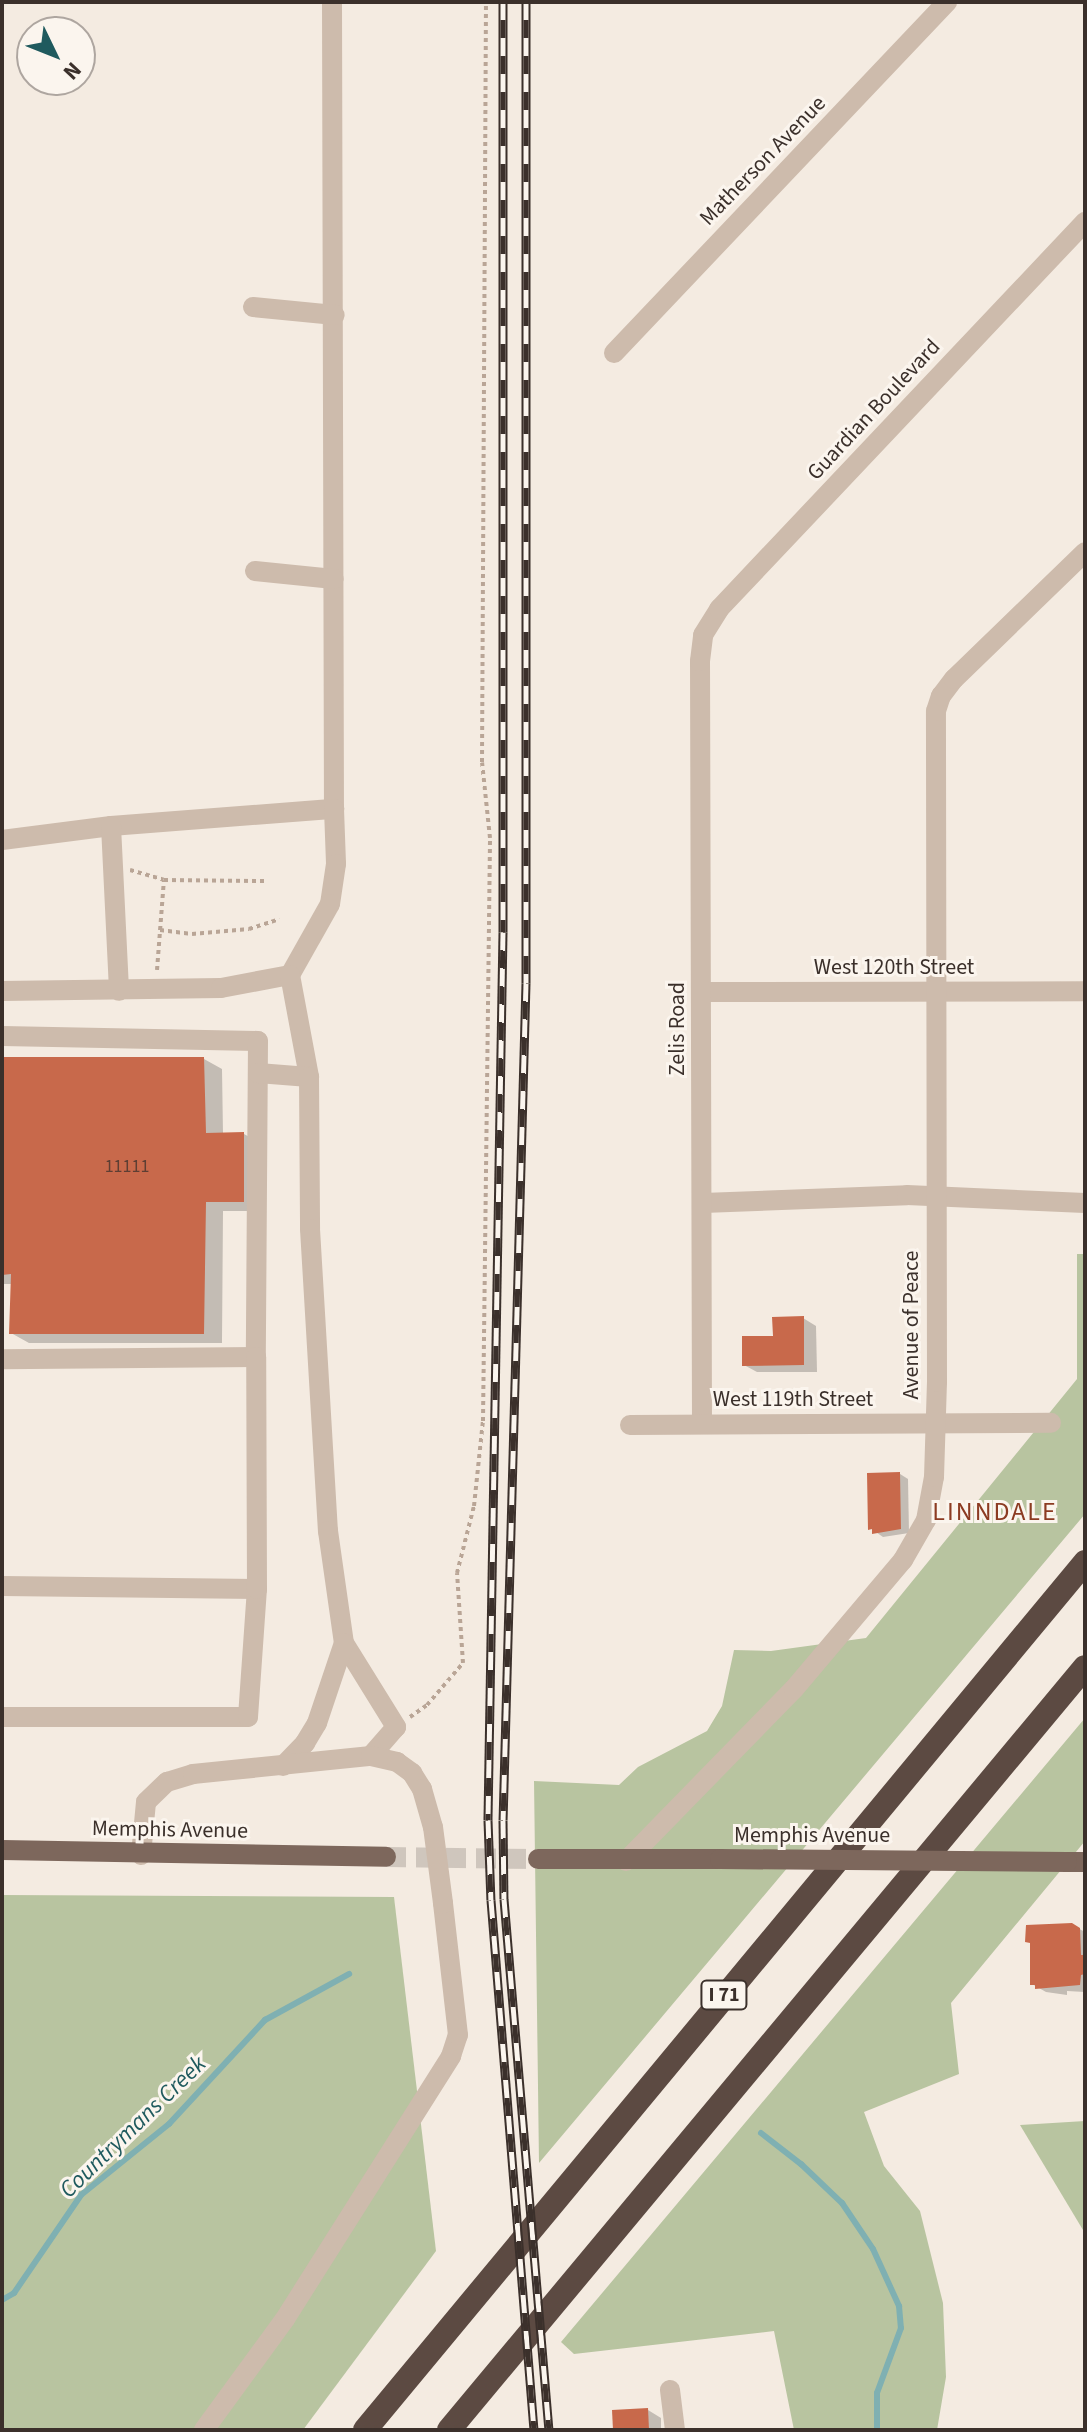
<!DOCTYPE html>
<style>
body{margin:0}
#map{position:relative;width:1087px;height:2432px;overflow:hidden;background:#f4ebe1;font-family:"Source Sans 3",sans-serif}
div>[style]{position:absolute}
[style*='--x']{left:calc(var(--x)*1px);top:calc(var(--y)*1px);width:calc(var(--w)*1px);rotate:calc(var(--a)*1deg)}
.green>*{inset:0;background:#b8c4a0}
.shadow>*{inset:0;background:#0003}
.stream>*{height:6px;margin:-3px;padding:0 3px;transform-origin:3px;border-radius:3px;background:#7fb0b2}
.building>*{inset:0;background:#c8694b}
.major-tunnel>*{height:20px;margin-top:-10px;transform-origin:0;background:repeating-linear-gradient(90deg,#cfc6bd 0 20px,transparent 0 30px)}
.path>*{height:4px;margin-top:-2px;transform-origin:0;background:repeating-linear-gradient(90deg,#b9a596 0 4px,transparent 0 8px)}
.minor>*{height:20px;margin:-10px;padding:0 10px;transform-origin:10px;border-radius:10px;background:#cdbbac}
.major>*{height:20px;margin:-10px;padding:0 10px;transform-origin:10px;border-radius:10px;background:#7d675c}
.highway>*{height:24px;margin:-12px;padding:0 12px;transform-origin:12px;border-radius:12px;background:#5c4a42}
.rail>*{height:9px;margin-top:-4.5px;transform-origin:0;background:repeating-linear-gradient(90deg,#fbf5ee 0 18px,#3b302b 0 36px);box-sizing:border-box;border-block:2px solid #3b302b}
.minor-bridge>*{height:20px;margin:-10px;padding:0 10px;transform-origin:10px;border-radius:10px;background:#cdbbac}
.major-bridge>*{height:20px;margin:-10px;padding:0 10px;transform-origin:10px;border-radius:10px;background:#7d675c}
span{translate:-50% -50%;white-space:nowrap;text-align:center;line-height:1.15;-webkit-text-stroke:6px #fbf5ee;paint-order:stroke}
.number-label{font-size:18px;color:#5e3e33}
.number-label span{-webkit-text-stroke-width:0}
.shield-label span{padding:2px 6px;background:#fbf5ee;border:2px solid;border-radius:6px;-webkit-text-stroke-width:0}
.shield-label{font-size:20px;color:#3b302b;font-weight:700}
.street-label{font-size:22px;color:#3b302b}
.water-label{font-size:24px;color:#1f5a5e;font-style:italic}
.quarter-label{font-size:26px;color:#8c3b22;letter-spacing:2px}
.frame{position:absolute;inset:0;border:4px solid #3b302b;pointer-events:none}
.north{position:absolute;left:16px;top:16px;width:80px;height:80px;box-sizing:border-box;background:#fbf5ee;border:2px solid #aea6a0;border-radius:50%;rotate:133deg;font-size:22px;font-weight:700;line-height:32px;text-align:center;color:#3b302b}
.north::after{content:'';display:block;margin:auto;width:28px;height:36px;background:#1f5a5e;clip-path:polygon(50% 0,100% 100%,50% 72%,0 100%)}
</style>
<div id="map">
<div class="green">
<div style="clip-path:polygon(1077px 1254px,1085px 1254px,1085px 1514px,539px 2163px,534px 1781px,619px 1785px,638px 1767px,707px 1731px,722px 1706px,734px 1650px,771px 1651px,866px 1638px,1077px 1379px)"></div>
<div style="clip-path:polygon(1085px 1718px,1085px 1841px,951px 2003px,959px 2074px,864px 2112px,884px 2166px,920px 2211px,943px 2303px,946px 2377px,937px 2430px,794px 2430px,774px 2331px,574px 2354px,561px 2342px)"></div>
<div style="clip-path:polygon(2px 1895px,394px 1897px,436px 2251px,303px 2430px,2px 2430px)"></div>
<div style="clip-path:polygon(1085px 2121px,1085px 2230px,1083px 2230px,1020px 2125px)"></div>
</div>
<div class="shadow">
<div style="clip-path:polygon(2px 1059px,204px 1059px,222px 1069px,223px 1134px,244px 1134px,262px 1144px,261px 1211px,223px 1211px,222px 1343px,29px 1343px,11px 1333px,12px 1284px,2px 1284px)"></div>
<div style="clip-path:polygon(803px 1318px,816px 1326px,817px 1372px,757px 1372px,744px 1365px)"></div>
<div style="clip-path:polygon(900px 1474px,908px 1479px,909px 1533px,883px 1537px,870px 1528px)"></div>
<div style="clip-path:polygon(1072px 1925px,1085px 1932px,1085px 1992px,1067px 1991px,1067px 1995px,1046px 1992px,1032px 1984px)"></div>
<div style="clip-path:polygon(648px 2410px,661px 2418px,661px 2430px,616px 2430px)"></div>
</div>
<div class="stream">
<div style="--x:761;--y:2133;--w:51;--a:37.8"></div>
<div style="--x:801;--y:2164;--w:57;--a:43.6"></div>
<div style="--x:842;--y:2203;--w:55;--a:56"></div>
<div style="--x:873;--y:2249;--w:63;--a:65.5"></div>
<div style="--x:899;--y:2306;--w:22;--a:85"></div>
<div style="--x:901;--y:2328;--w:69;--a:110.3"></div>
<div style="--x:877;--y:2393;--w:37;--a:90"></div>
<div style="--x:2;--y:2300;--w:14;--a:-30"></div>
<div style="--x:14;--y:2293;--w:119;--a:-55.6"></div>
<div style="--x:81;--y:2195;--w:113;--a:-38.9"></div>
<div style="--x:169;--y:2124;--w:142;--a:-47.3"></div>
<div style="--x:265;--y:2020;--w:96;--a:-28.7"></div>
</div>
<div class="building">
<div style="clip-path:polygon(2px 1057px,204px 1057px,206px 1133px,244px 1132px,244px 1202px,206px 1202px,204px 1334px,9px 1334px,11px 1274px,2px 1275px)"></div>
<div style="clip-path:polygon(804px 1316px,804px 1365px,742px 1366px,742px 1336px,773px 1336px,772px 1317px)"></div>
<div style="clip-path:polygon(900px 1472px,901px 1529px,872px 1534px,872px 1529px,868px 1530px,867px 1473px)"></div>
<div style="clip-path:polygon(1072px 1923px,1080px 1928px,1081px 1955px,1085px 1955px,1085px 1974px,1081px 1975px,1080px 1985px,1035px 1989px,1035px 1985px,1030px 1985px,1030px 1943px,1025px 1942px,1026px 1925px)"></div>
<div style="clip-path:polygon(648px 2408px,649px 2430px,613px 2430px,612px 2410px)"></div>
</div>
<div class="major-tunnel">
<div style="--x:386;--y:1857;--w:152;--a:0.8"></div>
</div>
<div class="path">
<div style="--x:130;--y:870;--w:35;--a:16"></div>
<div style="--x:164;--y:880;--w:101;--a:0.6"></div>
<div style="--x:160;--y:930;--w:32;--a:7"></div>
<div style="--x:192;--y:934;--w:57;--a:-5"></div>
<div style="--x:249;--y:929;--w:32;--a:-18"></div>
<div style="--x:157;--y:970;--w:90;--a:-85.6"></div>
<div style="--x:410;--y:1717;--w:21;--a:-35"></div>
<div style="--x:427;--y:1705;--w:55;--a:-49.4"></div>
<div style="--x:463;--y:1663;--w:90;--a:-93.8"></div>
<div style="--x:457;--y:1573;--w:69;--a:-75.8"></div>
<div style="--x:474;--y:1506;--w:85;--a:-84"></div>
<div style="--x:483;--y:1421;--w:583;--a:-89.31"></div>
<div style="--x:490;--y:838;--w:76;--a:-96"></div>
<div style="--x:482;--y:762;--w:760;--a:-89.7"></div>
</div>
<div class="minor">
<div style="--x:332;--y:2;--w:807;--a:89.86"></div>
<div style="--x:253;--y:307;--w:82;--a:5.6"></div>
<div style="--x:614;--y:353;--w:484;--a:-46.5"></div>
<div style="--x:255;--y:571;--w:79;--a:5.8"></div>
<div style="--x:111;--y:826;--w:224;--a:-4.4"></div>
<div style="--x:334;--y:809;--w:55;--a:87.9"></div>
<div style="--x:336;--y:864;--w:40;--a:98.5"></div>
<div style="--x:330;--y:904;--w:81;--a:119.4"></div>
<div style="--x:2;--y:840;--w:110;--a:-7.3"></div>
<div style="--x:111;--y:826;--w:165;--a:87.2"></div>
<div style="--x:2;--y:991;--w:219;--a:-0.8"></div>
<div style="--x:221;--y:988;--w:70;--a:-10.7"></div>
<div style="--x:290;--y:975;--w:104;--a:79.4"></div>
<div style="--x:702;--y:992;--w:383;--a:-0.1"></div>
<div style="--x:2;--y:1036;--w:256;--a:1.1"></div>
<div style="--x:258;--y:1041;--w:316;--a:90.4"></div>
<div style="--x:256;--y:1357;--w:254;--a:179.5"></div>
<div style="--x:258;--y:1073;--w:51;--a:4.5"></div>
<div style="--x:309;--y:1077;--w:152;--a:89.6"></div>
<div style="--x:310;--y:1229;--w:303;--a:86.6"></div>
<div style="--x:328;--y:1531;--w:113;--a:81.9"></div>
<div style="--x:344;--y:1643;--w:99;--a:58.2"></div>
<div style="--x:396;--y:1727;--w:38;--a:131"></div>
<div style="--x:703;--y:1203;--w:204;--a:-2.2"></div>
<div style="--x:907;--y:1195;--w:178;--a:2.6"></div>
<div style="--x:702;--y:1424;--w:763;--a:-90.15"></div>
<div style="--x:700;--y:661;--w:26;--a:-83"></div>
<div style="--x:703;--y:635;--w:31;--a:-58"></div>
<div style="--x:719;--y:609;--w:533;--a:-46.6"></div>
<div style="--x:630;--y:1425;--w:421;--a:-0.3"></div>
<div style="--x:2;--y:1586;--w:255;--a:0.7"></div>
<div style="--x:2;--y:1717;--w:246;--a:0"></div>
<div style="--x:248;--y:1717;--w:128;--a:-86"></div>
<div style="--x:257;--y:1589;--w:232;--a:-90.2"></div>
<div style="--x:283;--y:1766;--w:32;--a:-46"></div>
<div style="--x:305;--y:1743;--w:23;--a:-59"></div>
<div style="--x:317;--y:1723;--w:84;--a:-71.4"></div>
<div style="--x:141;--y:1855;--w:53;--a:-84.6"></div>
<div style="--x:146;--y:1802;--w:29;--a:-44"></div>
<div style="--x:167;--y:1782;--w:27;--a:-17"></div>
<div style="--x:193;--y:1774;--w:179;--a:-5.8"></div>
<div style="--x:371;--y:1756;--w:27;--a:13"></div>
<div style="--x:397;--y:1762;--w:19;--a:36"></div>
<div style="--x:412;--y:1773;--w:19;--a:58"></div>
<div style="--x:422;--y:1789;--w:40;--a:74"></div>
<div style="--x:626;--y:1861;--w:240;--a:-45.7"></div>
<div style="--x:794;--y:1689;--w:169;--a:-49.8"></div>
<div style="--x:903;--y:1560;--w:46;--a:-60.1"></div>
<div style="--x:926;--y:1520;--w:44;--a:-79.5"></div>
<div style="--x:934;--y:1477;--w:95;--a:-88.2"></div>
<div style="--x:937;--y:1382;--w:671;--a:-90.09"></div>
<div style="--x:936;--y:711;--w:16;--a:-72"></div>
<div style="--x:941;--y:696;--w:21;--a:-53"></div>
<div style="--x:954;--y:679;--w:182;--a:-44.1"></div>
<div style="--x:670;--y:2390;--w:40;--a:82.9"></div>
<div style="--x:204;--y:2430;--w:137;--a:-53.9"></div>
<div style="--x:285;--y:2319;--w:311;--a:-57.7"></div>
<div style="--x:451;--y:2056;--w:22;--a:-72"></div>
<div style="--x:458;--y:2035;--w:133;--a:-96.5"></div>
</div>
<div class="major">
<div style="--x:2;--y:1850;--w:384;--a:1"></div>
<div style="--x:538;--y:1859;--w:182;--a:0"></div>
<div style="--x:1067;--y:1862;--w:18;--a:0"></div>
</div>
<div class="highway">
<div style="--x:365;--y:2430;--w:1128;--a:-50.32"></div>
<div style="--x:449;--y:2430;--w:993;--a:-50.19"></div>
</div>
<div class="rail">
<div style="--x:503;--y:2;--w:930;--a:90"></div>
<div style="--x:503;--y:932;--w:888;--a:90.97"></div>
<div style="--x:488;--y:1820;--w:80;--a:87.9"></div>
<div style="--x:491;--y:1900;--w:532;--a:85.36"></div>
<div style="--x:526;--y:2;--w:981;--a:90"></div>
<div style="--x:526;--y:983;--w:837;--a:91.57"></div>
<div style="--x:503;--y:1820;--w:79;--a:89.3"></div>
<div style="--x:504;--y:1899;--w:533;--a:85.16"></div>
</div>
<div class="minor-bridge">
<div style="--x:433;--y:1827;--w:77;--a:82.5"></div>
</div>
<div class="major-bridge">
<div style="--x:720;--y:1859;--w:347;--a:0.5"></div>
</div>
<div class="number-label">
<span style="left:127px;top:1167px">11111</span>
</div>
<div class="shield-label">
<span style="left:724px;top:1995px">I 71</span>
</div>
<div class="street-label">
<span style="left:763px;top:161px;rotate:-46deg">Matherson Avenue</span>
<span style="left:874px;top:410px;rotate:-47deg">Guardian Boulevard</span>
<span style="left:894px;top:968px">West 120th Street</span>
<span style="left:678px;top:1029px;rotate:-90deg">Zelis Road</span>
<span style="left:912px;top:1325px;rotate:-90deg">Avenue of Peace</span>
<span style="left:793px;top:1400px">West 119th Street</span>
<span style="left:170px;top:1830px;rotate:1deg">Memphis Avenue</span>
<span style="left:812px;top:1836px">Memphis Avenue</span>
</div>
<div class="water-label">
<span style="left:133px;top:2127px;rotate:-44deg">Countrymans Creek</span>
</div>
<div class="quarter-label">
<span style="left:995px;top:1512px">LINNDALE</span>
</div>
<div class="frame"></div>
<div class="north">N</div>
</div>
